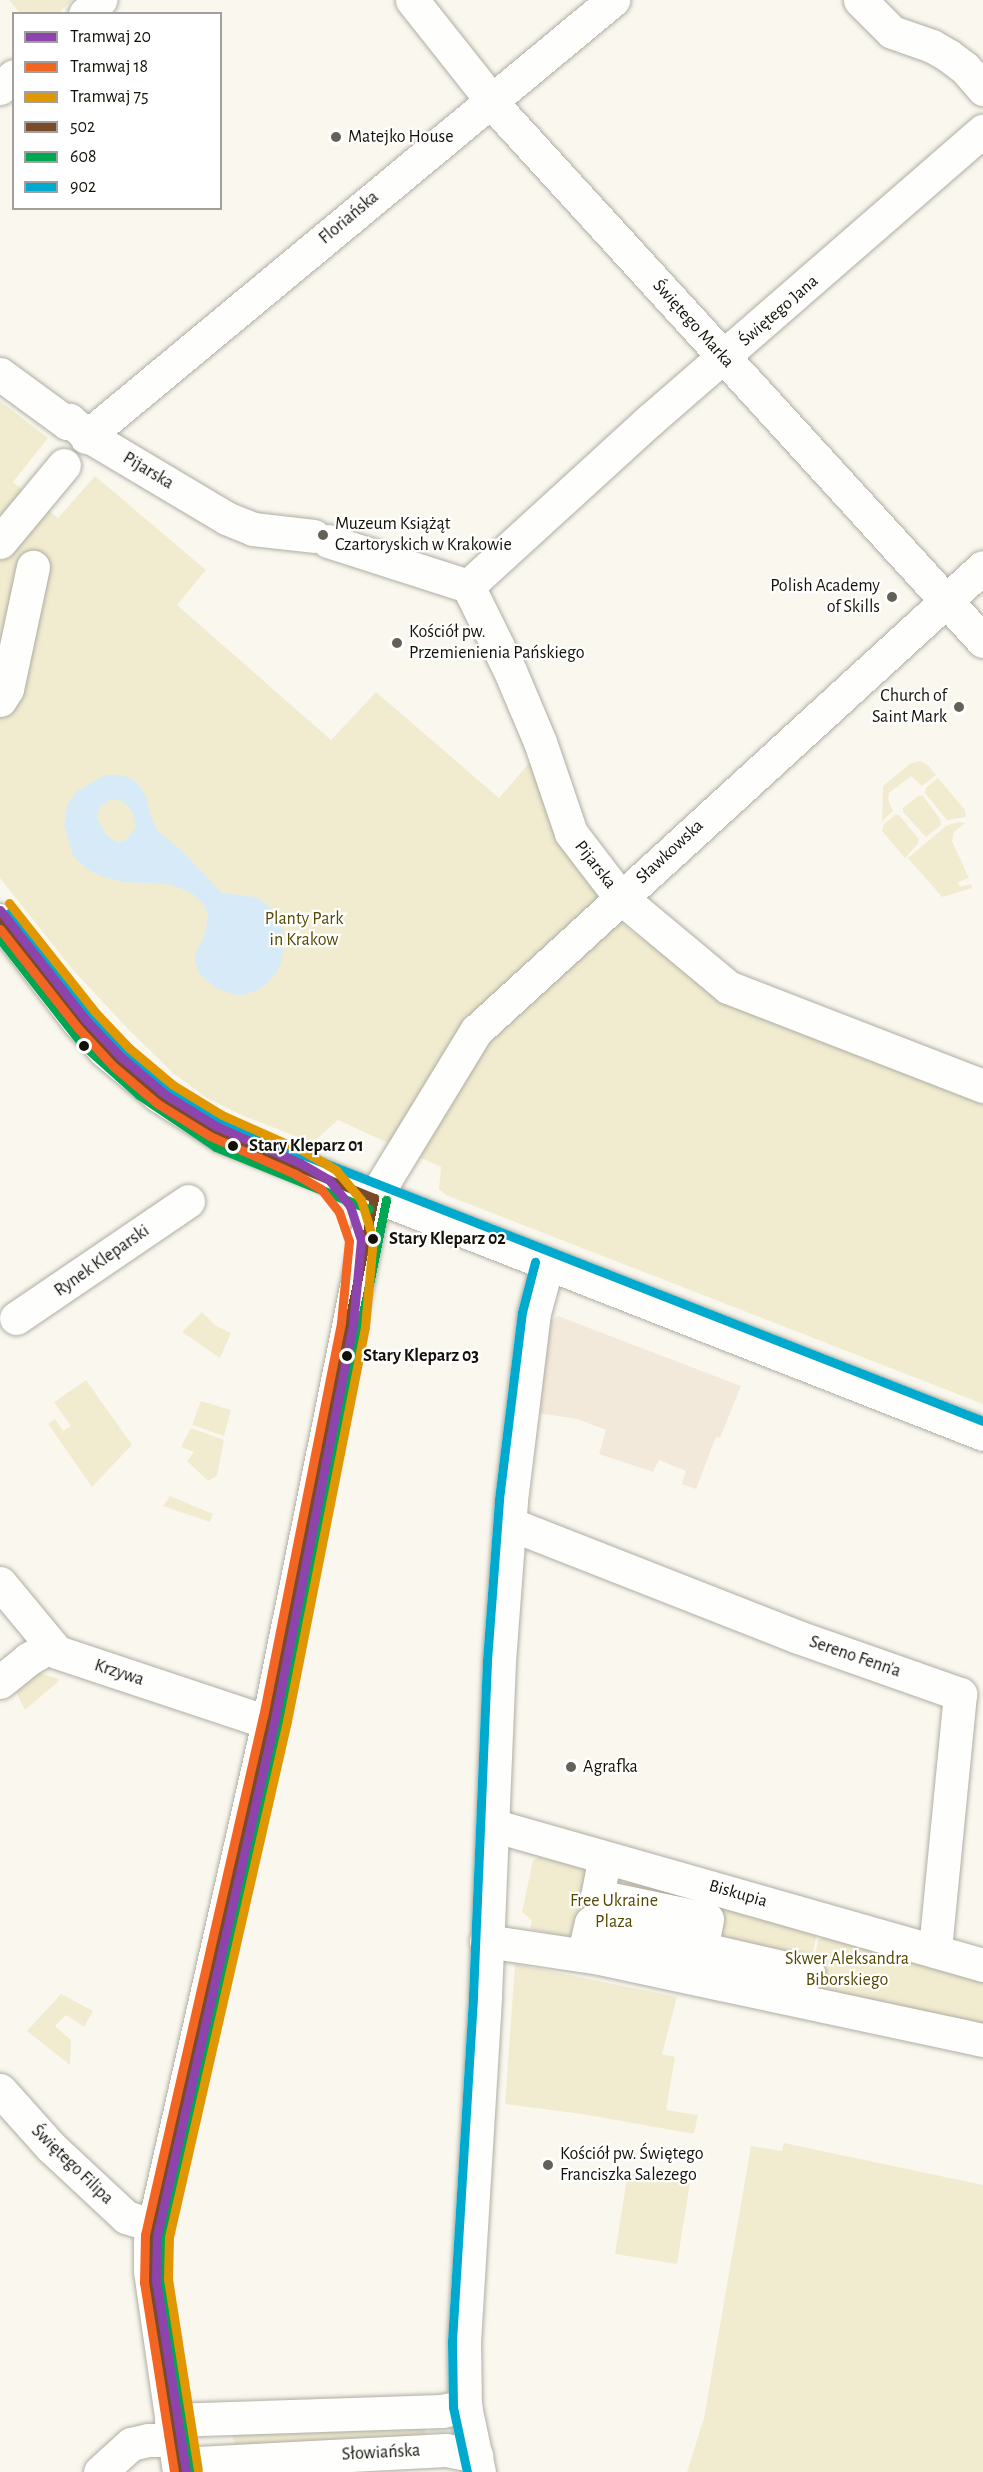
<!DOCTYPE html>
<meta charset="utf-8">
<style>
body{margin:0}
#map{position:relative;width:983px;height:2472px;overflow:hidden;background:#faf8ee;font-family:"Alegreya Sans",sans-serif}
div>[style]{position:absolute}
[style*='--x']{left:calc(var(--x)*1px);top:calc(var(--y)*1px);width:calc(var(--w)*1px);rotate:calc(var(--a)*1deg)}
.education>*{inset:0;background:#f3e9db}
.green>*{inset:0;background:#f1ecd0}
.water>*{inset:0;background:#d6ebf7}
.roads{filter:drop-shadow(0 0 2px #afada4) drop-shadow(0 0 2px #afada4)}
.minor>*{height:33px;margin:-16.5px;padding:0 16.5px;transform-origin:16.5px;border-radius:16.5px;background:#fefefc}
.bus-1>*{height:9px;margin:-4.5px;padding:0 4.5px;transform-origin:4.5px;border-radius:4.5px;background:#7a4b2a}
.bus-2>*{height:9px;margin:-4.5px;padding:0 4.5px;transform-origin:4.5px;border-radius:4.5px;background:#00a651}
.bus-3>*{height:9px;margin:-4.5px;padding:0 4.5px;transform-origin:4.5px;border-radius:4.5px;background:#00a9ce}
.tram-1>*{height:9px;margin:-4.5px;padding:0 4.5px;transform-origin:4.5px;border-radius:4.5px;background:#8e44ad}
.tram-2>*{height:9px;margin:-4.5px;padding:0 4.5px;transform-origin:4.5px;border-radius:4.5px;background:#f26522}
.tram-3>*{height:9px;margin:-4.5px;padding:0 4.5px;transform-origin:4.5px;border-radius:4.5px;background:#e09701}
.dots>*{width:16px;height:16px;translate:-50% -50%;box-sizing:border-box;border:3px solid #fff;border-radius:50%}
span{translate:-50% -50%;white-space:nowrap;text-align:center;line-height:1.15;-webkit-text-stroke:4.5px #fff;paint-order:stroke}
.poi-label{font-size:18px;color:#141208}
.left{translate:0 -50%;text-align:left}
.right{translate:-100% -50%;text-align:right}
.street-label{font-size:18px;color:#141208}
.park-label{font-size:18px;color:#554901}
.stop-label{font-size:18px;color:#141208;font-weight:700}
.legend{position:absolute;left:12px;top:12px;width:210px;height:198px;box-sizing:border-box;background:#fff;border:2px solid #a1a09c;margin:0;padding:8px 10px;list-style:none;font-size:18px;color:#141208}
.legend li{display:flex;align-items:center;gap:12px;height:30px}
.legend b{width:30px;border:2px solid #a1a09c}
</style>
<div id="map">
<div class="education">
<div style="clip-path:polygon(558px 1316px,741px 1386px,720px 1438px,716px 1437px,696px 1489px,682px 1484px,686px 1471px,659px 1460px,653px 1472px,599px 1454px,606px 1430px,577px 1419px,538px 1413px,550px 1321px)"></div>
</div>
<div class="green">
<div style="clip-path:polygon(9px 0,73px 0,57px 14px,20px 13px)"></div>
<div style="clip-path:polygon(0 401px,48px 438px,13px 482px,58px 518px,95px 476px,206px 570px,177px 605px,331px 740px,376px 692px,499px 798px,538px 753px,600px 883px,600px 901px,628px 929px,695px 977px,983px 1099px,983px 1404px,446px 1195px,439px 1189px,441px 1167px,338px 1120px,318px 1138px,308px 1141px,241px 1115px,207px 1098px,173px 1073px,128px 1029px,73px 970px,0 878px)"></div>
<div style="clip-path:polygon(920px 761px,928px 765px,936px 775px,922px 786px,911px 776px,889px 793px,888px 800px,893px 811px,882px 821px,883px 786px,911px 763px)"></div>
<div style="clip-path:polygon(938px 778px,965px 810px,966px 817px,947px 820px,925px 793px,926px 788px)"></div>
<div style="clip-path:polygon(918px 796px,923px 796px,940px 819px,941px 825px,926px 837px,903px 812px,903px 808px)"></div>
<div style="clip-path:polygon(895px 815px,899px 815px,919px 839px,918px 844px,905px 858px,882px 831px,884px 824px)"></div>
<div style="clip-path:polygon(958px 822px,965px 823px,954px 832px,952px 841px,969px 878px,958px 882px,960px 887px,971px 884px,972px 888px,942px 897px,908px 858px,946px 826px)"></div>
<div style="clip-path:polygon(202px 1312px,216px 1326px,231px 1333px,220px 1358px,182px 1332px)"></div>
<div style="clip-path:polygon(86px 1380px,132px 1445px,92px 1487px,48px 1424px,55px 1419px,63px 1431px,71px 1426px,54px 1402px)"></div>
<div style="clip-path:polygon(201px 1401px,231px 1410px,224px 1436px,192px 1425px)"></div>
<div style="clip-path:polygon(191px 1428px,224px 1440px,217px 1476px,208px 1481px,187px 1461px,194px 1452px,181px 1447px)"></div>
<div style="clip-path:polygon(170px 1496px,213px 1514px,210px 1522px,163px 1506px)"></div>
<div style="clip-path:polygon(33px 1671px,59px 1679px,58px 1682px,25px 1710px,14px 1688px)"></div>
<div style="clip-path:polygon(540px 1857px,818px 1930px,809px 1968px,582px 1940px,530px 1929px,532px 1920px,522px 1912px,533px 1860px)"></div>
<div style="clip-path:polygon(829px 1934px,983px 1976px,983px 2033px,807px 1994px,818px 1940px)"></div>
<div style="clip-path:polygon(515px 1964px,677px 1997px,662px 2054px,675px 2057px,666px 2110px,698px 2115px,694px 2134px,582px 2114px,505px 2104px)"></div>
<div style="clip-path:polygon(61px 1994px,93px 2011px,84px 2027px,66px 2015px,55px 2026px,71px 2040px,70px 2065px,27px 2031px)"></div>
<div style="clip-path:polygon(784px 2143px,983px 2185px,983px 2472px,687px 2472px,704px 2418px,751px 2146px,782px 2151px)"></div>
<div style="clip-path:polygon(628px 2172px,690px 2183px,677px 2264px,615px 2254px)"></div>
<div style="clip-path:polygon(425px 2422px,426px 2444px,235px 2445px,232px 2435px,233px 2428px)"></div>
</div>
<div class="water">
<div style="clip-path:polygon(evenodd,105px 775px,122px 775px,137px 782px,146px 796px,151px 817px,158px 831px,181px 850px,222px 893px,255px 897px,268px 905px,280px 918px,284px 936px,282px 960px,276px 974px,262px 988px,244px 995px,235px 995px,216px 988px,200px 975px,195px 962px,195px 955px,205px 934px,208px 915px,203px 903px,192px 893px,169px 884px,123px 882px,104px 877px,87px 869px,73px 856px,64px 825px,67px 805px,77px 791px,105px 775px,111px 799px,123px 801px,132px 811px,136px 827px,125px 841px,117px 842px,107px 836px,97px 818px,100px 807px,111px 799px)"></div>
</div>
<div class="roads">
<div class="minor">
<div style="--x:412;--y:0;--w:147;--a:51.6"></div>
<div style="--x:503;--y:115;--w:712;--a:47.62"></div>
<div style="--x:860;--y:0;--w:45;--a:45"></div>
<div style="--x:892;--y:32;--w:42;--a:19.3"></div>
<div style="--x:932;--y:46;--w:20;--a:30"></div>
<div style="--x:949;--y:56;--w:20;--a:37"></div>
<div style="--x:965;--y:68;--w:28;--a:49"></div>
<div style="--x:85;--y:14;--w:21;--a:-43"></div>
<div style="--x:0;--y:88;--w:18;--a:-41"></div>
<div style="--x:0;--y:374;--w:83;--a:36.2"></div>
<div style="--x:67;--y:423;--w:4;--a:-56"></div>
<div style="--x:69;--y:420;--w:23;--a:40"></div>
<div style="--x:87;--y:435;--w:162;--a:30.8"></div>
<div style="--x:226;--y:518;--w:29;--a:22"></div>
<div style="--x:253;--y:529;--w:61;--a:6.5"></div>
<div style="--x:86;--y:437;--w:685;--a:-39.67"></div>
<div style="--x:328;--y:541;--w:147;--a:17.8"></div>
<div style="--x:468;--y:586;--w:95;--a:63.7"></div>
<div style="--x:510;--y:671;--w:77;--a:67.1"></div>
<div style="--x:540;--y:742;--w:96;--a:71.2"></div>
<div style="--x:571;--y:833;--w:81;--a:52.6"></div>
<div style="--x:620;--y:897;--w:141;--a:39.8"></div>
<div style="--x:728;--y:987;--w:274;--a:21.2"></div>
<div style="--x:0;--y:542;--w:100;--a:-50.3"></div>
<div style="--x:468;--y:586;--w:246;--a:-42.4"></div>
<div style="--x:650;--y:420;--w:441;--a:-41"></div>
<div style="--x:0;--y:700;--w:13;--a:-58"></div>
<div style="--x:7;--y:689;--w:125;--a:-78"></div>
<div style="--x:0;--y:920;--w:128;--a:52.3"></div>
<div style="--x:78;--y:1021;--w:39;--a:48"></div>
<div style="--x:104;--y:1050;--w:70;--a:39.8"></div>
<div style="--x:158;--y:1095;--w:76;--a:32.6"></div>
<div style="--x:222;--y:1136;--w:817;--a:21.38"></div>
<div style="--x:16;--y:1318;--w:208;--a:-34.2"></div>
<div style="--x:510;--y:1524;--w:309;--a:21.4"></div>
<div style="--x:798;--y:1637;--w:172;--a:19.4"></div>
<div style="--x:960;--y:1694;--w:258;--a:95.6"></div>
<div style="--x:0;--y:1583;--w:89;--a:50.4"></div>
<div style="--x:57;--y:1652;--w:222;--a:18.4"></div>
<div style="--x:0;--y:1682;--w:36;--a:-39"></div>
<div style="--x:28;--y:1659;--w:25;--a:-29"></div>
<div style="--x:492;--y:1825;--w:511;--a:15.91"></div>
<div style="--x:602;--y:1871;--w:25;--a:101"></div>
<div style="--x:597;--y:1896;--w:112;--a:11.8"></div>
<div style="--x:707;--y:1919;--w:31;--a:101"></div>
<div style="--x:486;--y:1941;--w:115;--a:8.5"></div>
<div style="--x:600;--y:1958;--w:392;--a:12.1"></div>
<div style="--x:586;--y:1944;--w:22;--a:-77"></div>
<div style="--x:591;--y:1923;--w:223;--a:13"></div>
<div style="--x:0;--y:2090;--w:76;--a:48.2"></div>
<div style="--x:51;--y:2147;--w:103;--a:43"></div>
<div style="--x:126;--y:2217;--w:28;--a:18"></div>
<div style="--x:171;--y:2420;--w:271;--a:-1.9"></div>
<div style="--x:442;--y:2411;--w:24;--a:-12"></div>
<div style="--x:178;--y:2464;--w:268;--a:-3"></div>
<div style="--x:446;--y:2450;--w:31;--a:11"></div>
<div style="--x:100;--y:2472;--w:42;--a:-42.1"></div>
<div style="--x:131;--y:2444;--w:18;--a:-13"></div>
<div style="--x:149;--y:2440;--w:25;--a:0"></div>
<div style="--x:179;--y:2472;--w:203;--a:-98.2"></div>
<div style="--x:150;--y:2271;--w:29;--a:-90"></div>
<div style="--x:150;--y:2242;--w:533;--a:-77.21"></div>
<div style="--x:268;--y:1722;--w:535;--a:-78.56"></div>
<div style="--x:374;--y:1198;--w:196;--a:-58.6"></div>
<div style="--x:476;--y:1031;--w:687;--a:-42.46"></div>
<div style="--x:479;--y:2472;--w:67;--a:-102"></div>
<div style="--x:465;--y:2406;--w:64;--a:-90.9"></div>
<div style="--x:464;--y:2342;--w:347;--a:-86.5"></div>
<div style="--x:485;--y:1996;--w:335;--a:-87.6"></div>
<div style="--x:499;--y:1661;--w:161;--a:-85.7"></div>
<div style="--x:511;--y:1500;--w:188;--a:-83"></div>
<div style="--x:534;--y:1313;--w:50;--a:-74.8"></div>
</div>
</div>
<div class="bus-1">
<div style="--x:0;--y:920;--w:147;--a:51.9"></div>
<div style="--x:91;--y:1036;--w:74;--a:42.3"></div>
<div style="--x:146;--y:1086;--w:91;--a:33.3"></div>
<div style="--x:222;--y:1136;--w:164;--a:22.2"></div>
<div style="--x:179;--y:2472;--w:203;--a:-98.2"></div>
<div style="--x:150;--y:2271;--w:29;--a:-90"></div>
<div style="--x:150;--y:2242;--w:533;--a:-77.21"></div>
<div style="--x:268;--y:1722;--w:535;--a:-78.56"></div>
</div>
<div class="bus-2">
<div style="--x:0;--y:939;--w:133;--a:52"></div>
<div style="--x:82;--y:1044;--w:76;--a:41.8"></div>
<div style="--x:139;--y:1095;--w:93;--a:34"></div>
<div style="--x:216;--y:1147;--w:165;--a:22.1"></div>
<div style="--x:191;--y:2470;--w:202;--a:-98.3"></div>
<div style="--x:162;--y:2270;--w:27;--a:-90"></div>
<div style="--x:162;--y:2243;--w:532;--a:-77.19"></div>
<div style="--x:280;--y:1724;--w:535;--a:-78.56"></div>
</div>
<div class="bus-3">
<div style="--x:9;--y:913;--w:127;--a:52"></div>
<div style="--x:87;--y:1013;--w:38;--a:48"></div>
<div style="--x:112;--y:1041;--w:69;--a:39.7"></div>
<div style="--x:165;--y:1085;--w:74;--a:32.8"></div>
<div style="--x:227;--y:1125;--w:812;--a:21.38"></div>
<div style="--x:467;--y:2472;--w:66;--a:-102.2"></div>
<div style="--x:453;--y:2407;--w:66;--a:-90.9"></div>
<div style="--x:452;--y:2341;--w:347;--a:-86.5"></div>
<div style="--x:473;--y:1995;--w:335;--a:-87.6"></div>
<div style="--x:487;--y:1660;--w:161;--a:-85.7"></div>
<div style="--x:499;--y:1499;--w:188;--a:-83"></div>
<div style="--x:522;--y:1312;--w:52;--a:-75.4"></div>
</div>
<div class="tram-1">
<div style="--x:0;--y:910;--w:140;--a:52"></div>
<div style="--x:86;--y:1020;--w:51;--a:46.6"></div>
<div style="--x:121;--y:1057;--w:59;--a:40.2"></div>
<div style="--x:166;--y:1095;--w:59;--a:31.8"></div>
<div style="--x:216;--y:1126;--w:92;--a:23.8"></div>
<div style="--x:300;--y:1163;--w:34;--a:30"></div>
<div style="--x:329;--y:1180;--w:33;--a:51"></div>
<div style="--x:350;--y:1206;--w:36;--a:72"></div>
<div style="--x:361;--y:1240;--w:85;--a:95.4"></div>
<div style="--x:353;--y:1325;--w:402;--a:101.2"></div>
<div style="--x:275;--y:1719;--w:530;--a:102.86"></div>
<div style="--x:157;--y:2236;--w:44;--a:91.3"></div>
<div style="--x:156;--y:2280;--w:194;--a:81.1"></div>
</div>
<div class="tram-2">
<div style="--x:0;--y:929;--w:125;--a:51.8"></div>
<div style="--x:77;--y:1027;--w:53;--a:47.3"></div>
<div style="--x:113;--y:1066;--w:59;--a:40.2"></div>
<div style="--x:158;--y:1104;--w:61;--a:31.6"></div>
<div style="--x:210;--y:1136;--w:93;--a:24.1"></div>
<div style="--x:295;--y:1174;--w:30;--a:30"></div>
<div style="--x:321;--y:1189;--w:29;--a:52"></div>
<div style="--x:339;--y:1212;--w:31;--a:71"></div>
<div style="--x:349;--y:1241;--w:82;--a:95.6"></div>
<div style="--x:341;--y:1323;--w:401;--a:101.2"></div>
<div style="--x:263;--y:1716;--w:532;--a:102.81"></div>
<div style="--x:145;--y:2235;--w:47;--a:91.2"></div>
<div style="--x:144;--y:2282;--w:192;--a:81"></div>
</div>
<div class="tram-3">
<div style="--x:9;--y:903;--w:139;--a:51.7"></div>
<div style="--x:95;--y:1012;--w:50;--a:46.6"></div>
<div style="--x:129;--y:1048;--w:57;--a:40.1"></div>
<div style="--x:173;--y:1085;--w:57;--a:31.5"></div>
<div style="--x:222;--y:1115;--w:91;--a:24"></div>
<div style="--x:305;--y:1152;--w:36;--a:30"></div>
<div style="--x:336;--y:1170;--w:39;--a:50"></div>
<div style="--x:361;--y:1200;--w:41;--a:72.9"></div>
<div style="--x:373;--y:1239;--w:88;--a:95.2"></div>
<div style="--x:365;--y:1327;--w:402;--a:101.2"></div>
<div style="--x:287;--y:1721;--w:529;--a:102.88"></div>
<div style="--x:169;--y:2237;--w:42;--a:91.4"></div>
<div style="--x:168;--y:2279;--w:193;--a:81.1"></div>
</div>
<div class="dots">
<div style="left:336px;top:137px;background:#646258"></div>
<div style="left:323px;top:535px;background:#646258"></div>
<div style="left:892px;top:597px;background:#646258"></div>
<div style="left:397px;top:643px;background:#646258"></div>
<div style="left:959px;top:707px;background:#646258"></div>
<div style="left:84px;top:1046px;background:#141208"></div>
<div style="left:233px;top:1146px;background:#141208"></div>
<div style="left:373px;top:1239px;background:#141208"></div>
<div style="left:347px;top:1356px;background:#141208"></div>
<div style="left:571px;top:1767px;background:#646258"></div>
<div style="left:548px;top:2165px;background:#646258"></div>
</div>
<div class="poi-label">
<span class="left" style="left:348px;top:137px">Matejko House</span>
<span class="left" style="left:335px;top:535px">Muzeum Książąt<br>Czartoryskich w Krakowie</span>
<span class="right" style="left:880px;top:597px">Polish Academy<br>of Skills</span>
<span class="left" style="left:409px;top:643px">Kościół pw.<br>Przemienienia Pańskiego</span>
<span class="right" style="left:947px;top:707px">Church of<br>Saint Mark</span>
<span class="left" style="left:583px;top:1767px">Agrafka</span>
<span class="left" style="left:560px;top:2165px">Kościół pw. Świętego<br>Franciszka Salezego</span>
</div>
<div class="street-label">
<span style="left:349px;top:218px;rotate:-40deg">Floriańska</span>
<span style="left:779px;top:311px;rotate:-41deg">Świętego Jana</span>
<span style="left:693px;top:324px;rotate:48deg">Świętego Marka</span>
<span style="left:148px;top:471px;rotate:31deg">Pijarska</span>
<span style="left:670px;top:852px;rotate:-43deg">Sławkowska</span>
<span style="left:595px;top:865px;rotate:52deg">Pijarska</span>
<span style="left:102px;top:1261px;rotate:-35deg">Rynek Kleparski</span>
<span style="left:855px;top:1657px;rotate:19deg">Sereno Fenn'a</span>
<span style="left:119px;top:1673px;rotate:18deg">Krzywa</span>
<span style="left:738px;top:1894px;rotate:16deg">Biskupia</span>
<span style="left:72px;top:2165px;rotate:44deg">Świętego Filipa</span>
<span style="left:381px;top:2453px;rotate:-3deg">Słowiańska</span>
</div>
<div class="park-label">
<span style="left:304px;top:930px">Planty Park<br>in Krakow</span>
<span style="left:614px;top:1912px">Free Ukraine<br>Plaza</span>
<span style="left:847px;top:1970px">Skwer Aleksandra<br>Biborskiego</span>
</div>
<div class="stop-label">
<span class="left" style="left:249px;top:1146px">Stary Kleparz 01</span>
<span class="left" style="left:389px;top:1239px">Stary Kleparz 02</span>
<span class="left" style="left:363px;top:1356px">Stary Kleparz 03</span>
</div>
<ul class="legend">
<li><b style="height:8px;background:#8e44ad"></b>Tramwaj 20</li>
<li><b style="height:8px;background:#f26522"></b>Tramwaj 18</li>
<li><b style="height:8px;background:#e09701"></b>Tramwaj 75</li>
<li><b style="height:8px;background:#7a4b2a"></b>502</li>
<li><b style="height:8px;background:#00a651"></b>608</li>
<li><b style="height:8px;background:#00a9ce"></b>902</li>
</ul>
</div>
